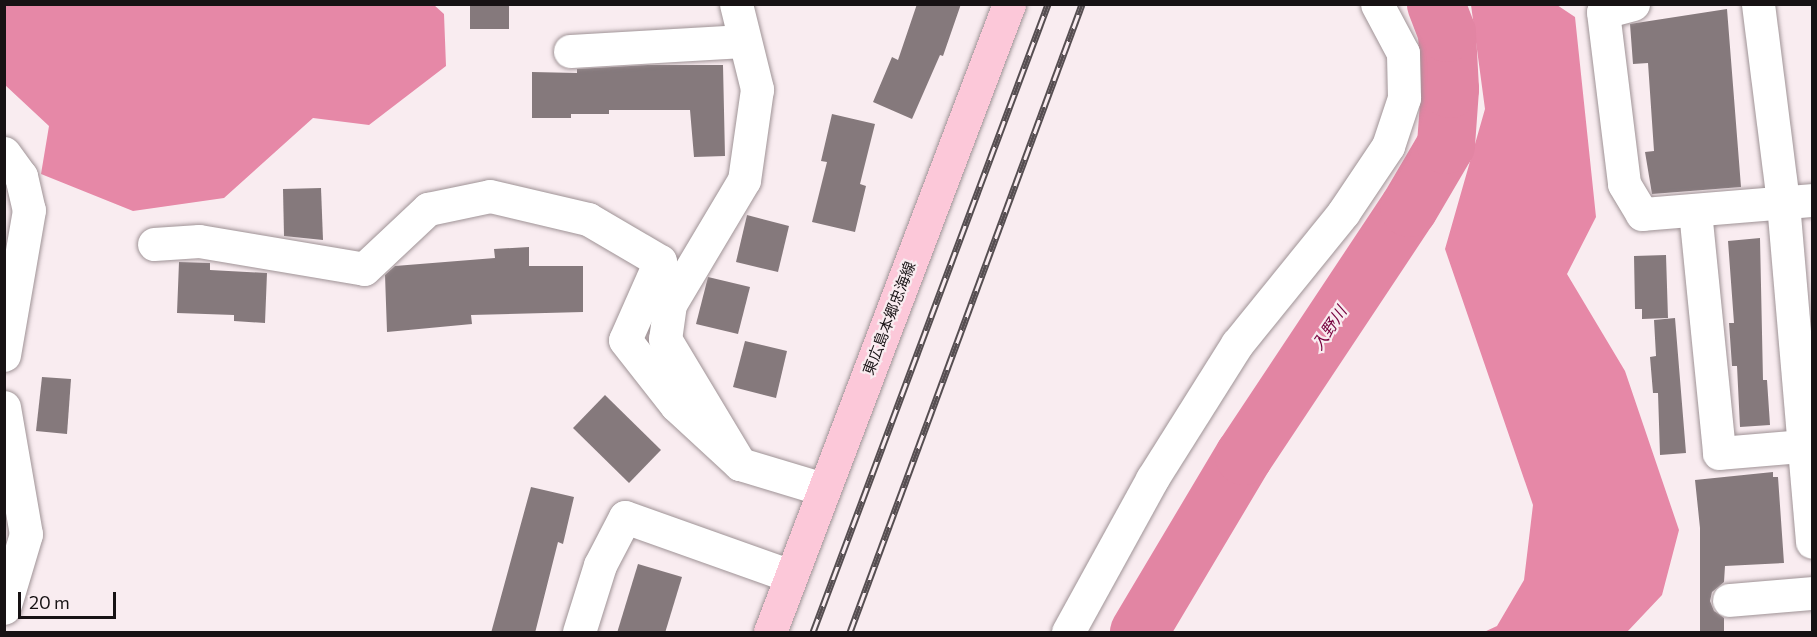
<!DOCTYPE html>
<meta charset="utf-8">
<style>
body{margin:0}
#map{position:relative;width:1817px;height:637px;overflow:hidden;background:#f9ecf0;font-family:Commissioner,"Noto Sans JP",sans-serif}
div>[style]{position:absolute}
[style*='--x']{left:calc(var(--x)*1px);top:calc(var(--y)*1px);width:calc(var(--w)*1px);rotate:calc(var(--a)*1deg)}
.forest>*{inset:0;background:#e688a7}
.river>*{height:58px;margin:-29px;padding:0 29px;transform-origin:29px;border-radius:29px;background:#e285a3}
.building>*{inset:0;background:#85797c}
.roads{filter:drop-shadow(0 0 2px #9f9396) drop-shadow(0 0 2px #9f9396)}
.minor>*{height:33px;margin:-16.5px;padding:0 16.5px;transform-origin:16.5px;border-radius:16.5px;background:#fff}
.major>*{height:33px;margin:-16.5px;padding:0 16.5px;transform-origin:16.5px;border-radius:16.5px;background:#fcc8d9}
.rail>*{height:7px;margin-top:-3.5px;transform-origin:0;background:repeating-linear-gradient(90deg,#f9ecf0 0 14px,#564e51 0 28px);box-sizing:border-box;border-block:2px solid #564e51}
span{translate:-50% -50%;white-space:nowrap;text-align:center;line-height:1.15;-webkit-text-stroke:4.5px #f9ecf0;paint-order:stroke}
.street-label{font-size:15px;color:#171214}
.water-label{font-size:16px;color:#76003d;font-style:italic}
.frame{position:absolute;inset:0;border:6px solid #171214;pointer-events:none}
.scale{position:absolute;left:18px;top:592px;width:98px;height:27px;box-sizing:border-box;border:3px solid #171214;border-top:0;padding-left:8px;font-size:18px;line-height:21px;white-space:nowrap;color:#171214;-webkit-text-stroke:4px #f9ecf0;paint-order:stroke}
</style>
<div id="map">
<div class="forest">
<div style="clip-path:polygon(4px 5px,434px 5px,444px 14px,446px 66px,369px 125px,313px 118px,224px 198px,133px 211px,41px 174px,49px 126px,5px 85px)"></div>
<div style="clip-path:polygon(1471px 5px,1557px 5px,1575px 17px,1596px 217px,1567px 274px,1625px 371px,1679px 530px,1662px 595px,1627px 632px,1484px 632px,1497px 626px,1524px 580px,1533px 505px,1445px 249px,1485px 109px)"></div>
</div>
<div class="river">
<div style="--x:1139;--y:632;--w:205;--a:-59.2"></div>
<div style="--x:1244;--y:456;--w:298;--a:-56.4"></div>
<div style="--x:1409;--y:208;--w:73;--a:-59.6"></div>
<div style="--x:1446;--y:145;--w:56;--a:-85.9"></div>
<div style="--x:1450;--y:89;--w:56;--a:-93.1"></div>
<div style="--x:1447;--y:33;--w:31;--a:-111"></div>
</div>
<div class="building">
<div style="clip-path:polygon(470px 4px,509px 4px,509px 29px,470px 29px)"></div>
<div style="clip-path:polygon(917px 4px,961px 4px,943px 56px,940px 55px,912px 119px,873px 102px,892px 57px,898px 60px)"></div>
<div style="clip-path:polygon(1727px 9px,1741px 187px,1652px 194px,1645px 152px,1654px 151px,1648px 63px,1633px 64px,1630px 24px)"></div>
<div style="clip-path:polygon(648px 65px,723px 65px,725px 156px,694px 157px,690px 110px,609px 110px,609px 114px,571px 114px,571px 118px,532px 118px,532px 72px,577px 73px,577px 69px)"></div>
<div style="clip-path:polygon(832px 114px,875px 124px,860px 184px,866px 186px,855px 232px,812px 222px,827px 162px,821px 161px)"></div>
<div style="clip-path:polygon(321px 188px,323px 240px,284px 236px,283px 189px)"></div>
<div style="clip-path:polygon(747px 215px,789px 226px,778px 272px,736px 262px)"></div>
<div style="clip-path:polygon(1760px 238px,1763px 380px,1767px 380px,1770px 425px,1740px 427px,1737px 366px,1732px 366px,1729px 323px,1734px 323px,1728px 241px)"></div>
<div style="clip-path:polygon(529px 247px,529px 266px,583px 266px,583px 312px,471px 315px,472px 324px,387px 332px,385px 275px,395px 266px,495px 258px,494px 249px)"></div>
<div style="clip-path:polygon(1666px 255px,1668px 318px,1642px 319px,1642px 309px,1635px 309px,1634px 256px)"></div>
<div style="clip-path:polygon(179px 262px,210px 263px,210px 270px,267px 273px,265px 323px,234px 321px,234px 315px,177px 313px)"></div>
<div style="clip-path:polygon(708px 277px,750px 287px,738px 334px,696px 324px)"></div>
<div style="clip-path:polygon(1675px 318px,1686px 453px,1660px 455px,1658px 393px,1653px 393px,1650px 357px,1656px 356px,1654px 320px)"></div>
<div style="clip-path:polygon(745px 341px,787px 351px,776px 398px,733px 387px)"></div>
<div style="clip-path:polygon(42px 377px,71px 379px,67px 434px,36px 431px)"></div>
<div style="clip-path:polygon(605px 395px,661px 450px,629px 483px,573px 428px)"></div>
<div style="clip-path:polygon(1773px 472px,1773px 477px,1778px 477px,1784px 563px,1725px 566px,1724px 582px,1712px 592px,1710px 601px,1714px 611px,1724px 618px,1724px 633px,1700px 633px,1700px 528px,1695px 480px)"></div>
<div style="clip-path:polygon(531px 487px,574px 497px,563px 544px,558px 542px,535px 633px,491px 633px)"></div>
<div style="clip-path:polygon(638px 564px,682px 577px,665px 633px,617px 633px)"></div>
</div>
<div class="roads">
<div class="minor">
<div style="--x:736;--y:4;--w:88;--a:76.1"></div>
<div style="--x:757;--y:89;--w:92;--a:98.1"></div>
<div style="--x:744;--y:180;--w:144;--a:120.8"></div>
<div style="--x:670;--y:304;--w:35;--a:98"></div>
<div style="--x:665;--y:339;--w:146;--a:59"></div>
<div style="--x:740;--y:464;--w:87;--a:16.8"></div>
<div style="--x:1633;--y:4;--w:31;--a:165"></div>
<div style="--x:1603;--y:12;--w:173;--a:83"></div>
<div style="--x:1624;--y:184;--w:35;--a:59"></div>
<div style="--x:1642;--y:214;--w:171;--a:-4.7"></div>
<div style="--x:1758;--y:4;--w:201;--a:82.8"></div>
<div style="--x:1783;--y:203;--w:340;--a:85.1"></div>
<div style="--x:570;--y:51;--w:174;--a:-3.3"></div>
<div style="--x:4;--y:153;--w:29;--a:54"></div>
<div style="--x:21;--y:176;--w:35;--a:77"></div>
<div style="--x:29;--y:210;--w:147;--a:99.8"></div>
<div style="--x:1695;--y:211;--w:243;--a:84.3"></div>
<div style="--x:1719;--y:453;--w:83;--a:-4.8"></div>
<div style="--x:154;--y:244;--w:45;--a:-3.8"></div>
<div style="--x:199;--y:241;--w:167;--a:9.6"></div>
<div style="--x:364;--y:269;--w:88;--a:-43.2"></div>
<div style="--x:428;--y:209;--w:63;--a:-11.8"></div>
<div style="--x:490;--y:196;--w:101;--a:13.2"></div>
<div style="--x:588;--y:219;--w:83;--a:30.3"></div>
<div style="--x:660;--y:261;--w:86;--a:113.9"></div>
<div style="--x:625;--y:340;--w:83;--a:51.9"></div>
<div style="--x:676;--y:405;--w:87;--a:42.7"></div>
<div style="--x:4;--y:407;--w:129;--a:80.2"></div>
<div style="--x:26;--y:534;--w:77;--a:106.6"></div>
<div style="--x:1729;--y:600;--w:83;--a:-4.8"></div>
<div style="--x:579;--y:632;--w:70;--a:-72.6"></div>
<div style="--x:600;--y:565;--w:54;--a:-62.5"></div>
<div style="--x:625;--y:517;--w:176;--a:19.6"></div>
<div style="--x:1068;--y:632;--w:175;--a:-61.2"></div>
<div style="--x:1152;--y:479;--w:160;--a:-57.8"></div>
<div style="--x:1237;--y:344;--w:169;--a:-51"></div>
<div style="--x:1343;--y:213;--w:81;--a:-56.1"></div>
<div style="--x:1388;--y:146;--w:51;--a:-71.6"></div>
<div style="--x:1404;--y:98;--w:45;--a:-91.3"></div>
<div style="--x:1403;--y:53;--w:55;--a:-118"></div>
</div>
<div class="major">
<div style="--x:770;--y:632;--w:672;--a:-69.16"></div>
</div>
</div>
<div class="rail">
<div style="--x:813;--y:632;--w:671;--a:-69.48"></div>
<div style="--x:850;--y:632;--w:669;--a:-69.72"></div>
</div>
<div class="street-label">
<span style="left:889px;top:318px;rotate:-69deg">東広島本郷忠海線</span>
</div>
<div class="water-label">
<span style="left:1329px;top:328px;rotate:-56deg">入野川</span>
</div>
<div class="frame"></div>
<div class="scale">20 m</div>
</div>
